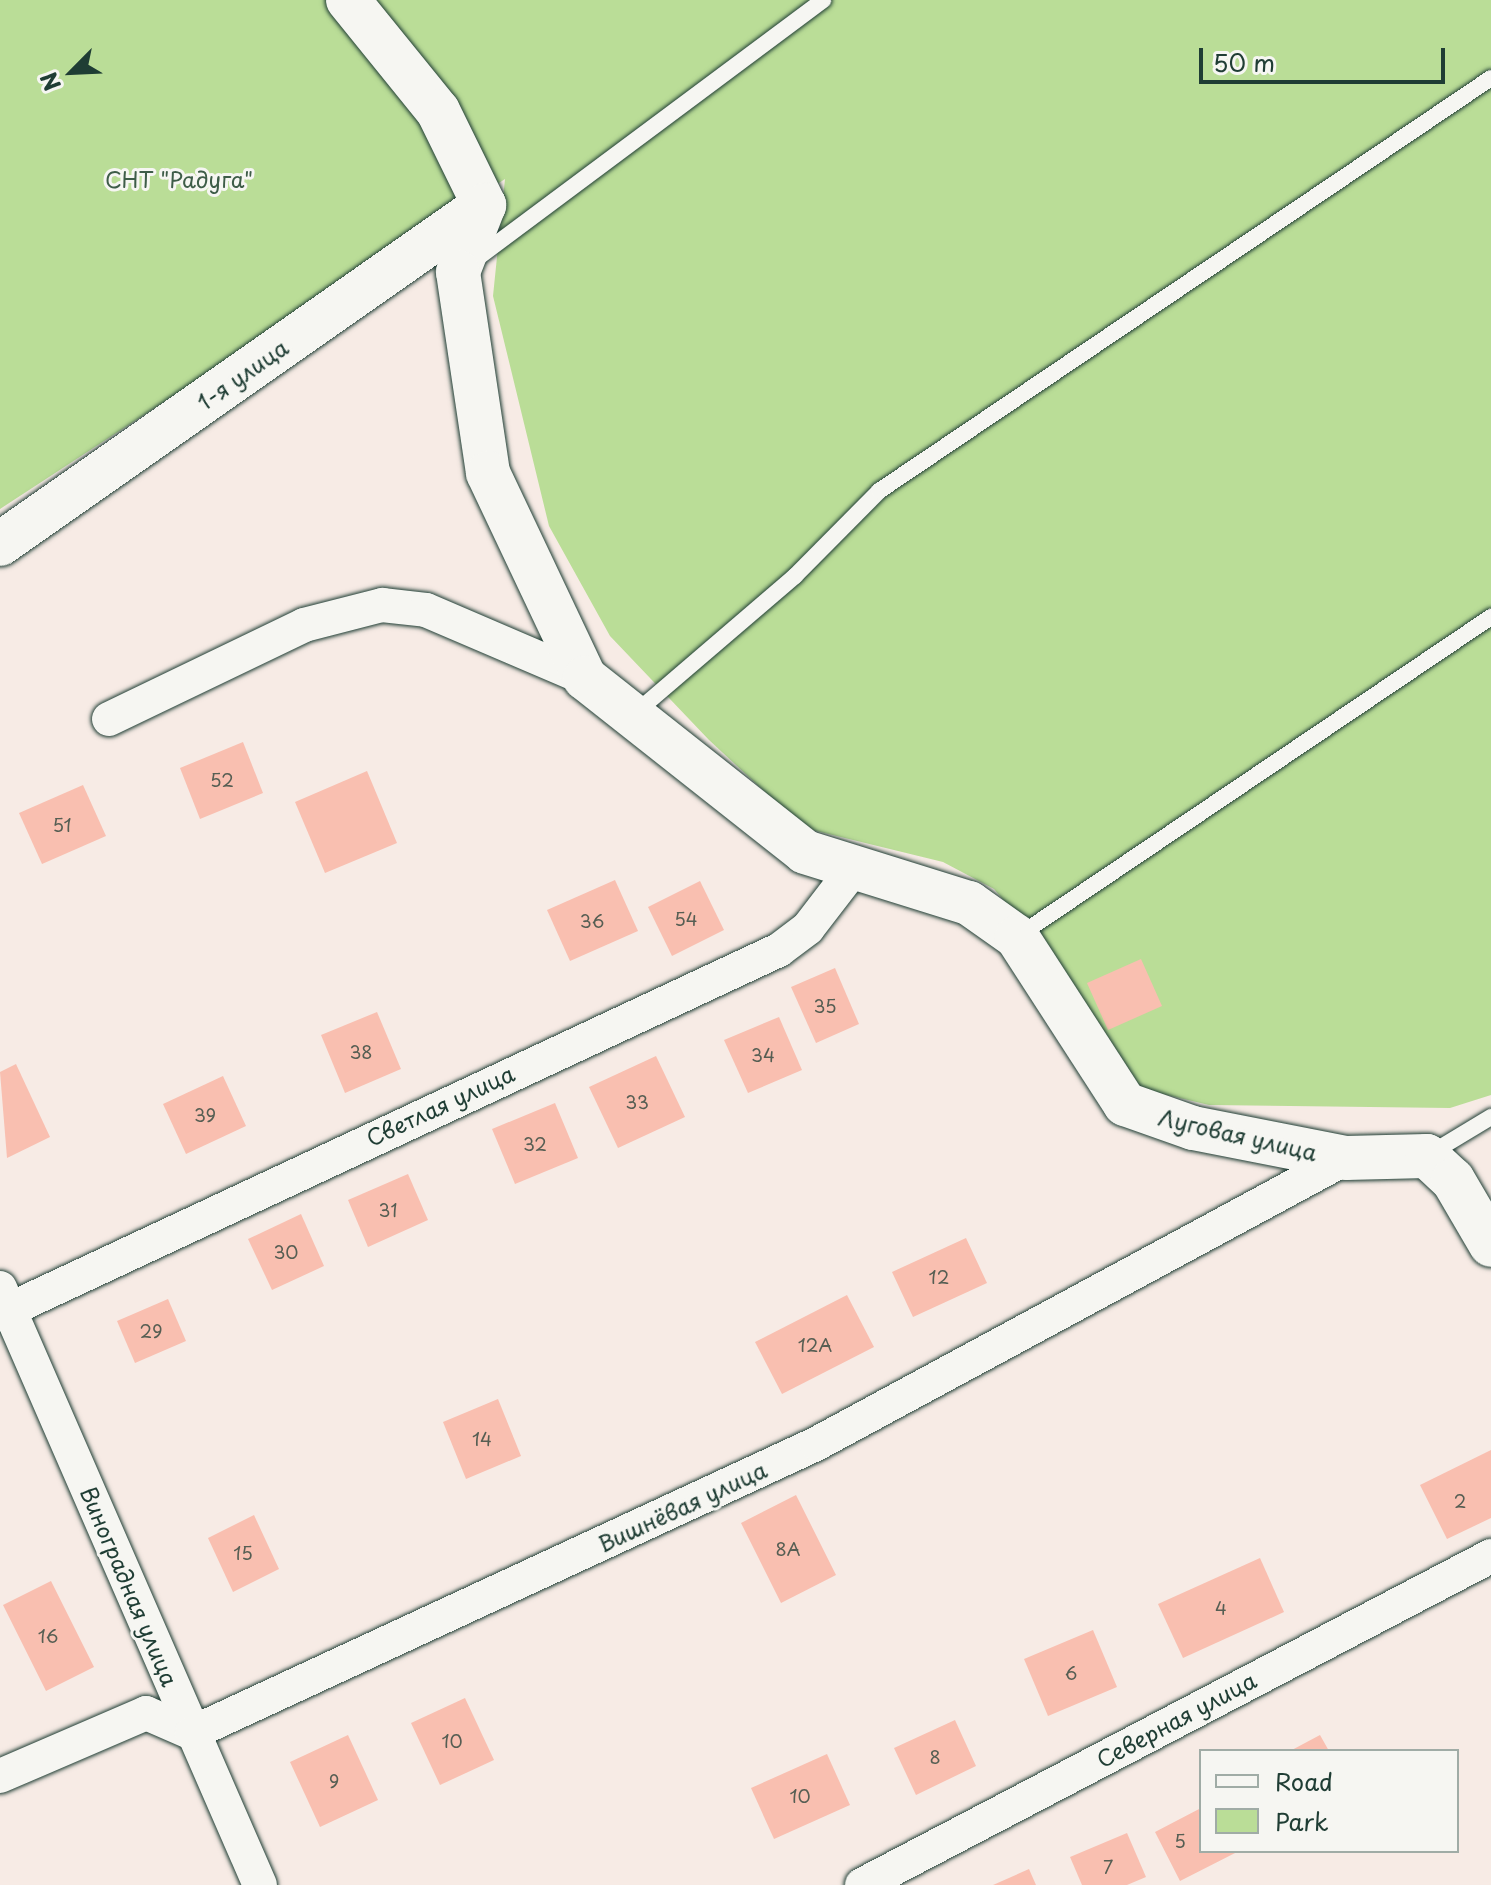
<!DOCTYPE html>
<meta charset="utf-8">
<style>
body{margin:0}
#map{position:relative;width:1491px;height:1885px;overflow:hidden;background:#f7ebe5;font-family:"Playpen Sans",sans-serif}
div>[style]{position:absolute}
[style*='--x']{left:calc(var(--x)*1px);top:calc(var(--y)*1px);width:calc(var(--w)*1px);rotate:calc(var(--a)*1deg)}
.green>*{inset:0;background:#badd97}
.building>*{inset:0;background:#f9bfb0}
.roads{filter:drop-shadow(0 0 2px #1f3d34) drop-shadow(0 0 2px #1f3d34)}
.lane>*{height:16px;margin:-8px;padding:0 8px;transform-origin:8px;border-radius:8px;background:#f6f6f2}
.street>*{height:34px;margin:-17px;padding:0 17px;transform-origin:17px;border-radius:17px;background:#f6f6f2}
.secondary>*{height:44px;margin:-22px;padding:0 22px;transform-origin:22px;border-radius:22px;background:#f6f6f2}
span{translate:-50% -50%;white-space:nowrap;text-align:center;line-height:1.15;-webkit-text-stroke:6px #f6f6f2;paint-order:stroke}
.number-label{font-size:18px;color:#565e53}
.number-label span{-webkit-text-stroke-width:0}
.park-label{font-size:22px;color:#3e5d48}
.street-label{font-size:22px;color:#1f3d34}
.legend{position:absolute;left:1199px;top:1749px;width:260px;height:104px;box-sizing:border-box;background:#f6f6f2;border:2px solid #a0aca6;margin:0;padding:10px 14px;list-style:none;font-size:24px;color:#1f3d34}
.legend li{display:flex;align-items:center;gap:16px;height:40px}
.legend b{width:40px;border:2px solid #a0aca6}
.north{position:absolute;left:32px;top:32px;width:80px;height:80px;-webkit-text-stroke:6px #f6f6f2;paint-order:stroke;rotate:246deg;font-size:22px;font-weight:700;line-height:32px;text-align:center;color:#1f3d34}
.north::after{content:'';display:block;margin:auto;width:28px;height:36px;background:#1f3d34;clip-path:polygon(50% 0,100% 100%,50% 72%,0 100%)}
.scale{position:absolute;left:1199px;top:48px;width:246px;height:36px;box-sizing:border-box;border:4px solid #1f3d34;border-top:0;padding-left:10px;font-size:24px;line-height:28px;white-space:nowrap;color:#1f3d34;-webkit-text-stroke:6px #f6f6f2;paint-order:stroke}
</style>
<div id="map">
<div class="green">
<div style="clip-path:polygon(0 0,1491px 0,1491px 1095px,1450px 1108px,1209px 1105px,1129px 1086px,1055px 961px,994px 889px,943px 862px,804px 828px,709px 740px,610px 636px,549px 526px,493px 296px,505px 179px,0 509px)"></div>
</div>
<div class="building">
<div style="clip-path:polygon(243px 742px,263px 793px,200px 819px,180px 768px)"></div>
<div style="clip-path:polygon(367px 771px,397px 843px,325px 873px,295px 802px)"></div>
<div style="clip-path:polygon(83px 785px,106px 836px,42px 864px,19px 813px)"></div>
<div style="clip-path:polygon(615px 880px,638px 931px,570px 961px,547px 910px)"></div>
<div style="clip-path:polygon(700px 881px,724px 930px,672px 956px,648px 907px)"></div>
<div style="clip-path:polygon(1141px 959px,1162px 1006px,1108px 1030px,1087px 983px)"></div>
<div style="clip-path:polygon(835px 968px,859px 1024px,816px 1043px,791px 987px)"></div>
<div style="clip-path:polygon(377px 1012px,401px 1069px,345px 1093px,321px 1035px)"></div>
<div style="clip-path:polygon(779px 1017px,802px 1070px,748px 1093px,724px 1040px)"></div>
<div style="clip-path:polygon(656px 1056px,685px 1117px,618px 1148px,589px 1087px)"></div>
<div style="clip-path:polygon(16px 1064px,50px 1137px,7px 1158px,0 1072px)"></div>
<div style="clip-path:polygon(223px 1076px,246px 1126px,186px 1154px,163px 1104px)"></div>
<div style="clip-path:polygon(555px 1103px,578px 1158px,515px 1184px,492px 1129px)"></div>
<div style="clip-path:polygon(408px 1174px,428px 1220px,368px 1247px,348px 1200px)"></div>
<div style="clip-path:polygon(301px 1214px,324px 1266px,272px 1290px,248px 1239px)"></div>
<div style="clip-path:polygon(966px 1238px,987px 1283px,913px 1317px,892px 1272px)"></div>
<div style="clip-path:polygon(847px 1295px,874px 1347px,782px 1394px,755px 1342px)"></div>
<div style="clip-path:polygon(168px 1299px,186px 1341px,135px 1363px,117px 1321px)"></div>
<div style="clip-path:polygon(498px 1399px,521px 1456px,466px 1479px,443px 1422px)"></div>
<div style="clip-path:polygon(1491px 1450px,1491px 1518px,1447px 1539px,1420px 1485px)"></div>
<div style="clip-path:polygon(796px 1495px,836px 1575px,781px 1603px,741px 1523px)"></div>
<div style="clip-path:polygon(254px 1515px,279px 1569px,233px 1592px,208px 1538px)"></div>
<div style="clip-path:polygon(1260px 1558px,1284px 1612px,1183px 1658px,1158px 1604px)"></div>
<div style="clip-path:polygon(51px 1581px,94px 1667px,46px 1691px,3px 1605px)"></div>
<div style="clip-path:polygon(1093px 1630px,1117px 1687px,1048px 1716px,1024px 1659px)"></div>
<div style="clip-path:polygon(465px 1698px,494px 1760px,440px 1785px,411px 1723px)"></div>
<div style="clip-path:polygon(955px 1720px,976px 1766px,916px 1795px,894px 1748px)"></div>
<div style="clip-path:polygon(348px 1735px,378px 1800px,320px 1827px,290px 1762px)"></div>
<div style="clip-path:polygon(1320px 1735px,1329px 1751px,1290px 1751px)"></div>
<div style="clip-path:polygon(827px 1754px,850px 1805px,774px 1839px,751px 1788px)"></div>
<div style="clip-path:polygon(1201px 1808px,1201px 1851px,1239px 1851px,1180px 1881px,1155px 1832px)"></div>
<div style="clip-path:polygon(1127px 1833px,1146px 1877px,1127px 1885px,1082px 1885px,1070px 1857px)"></div>
<div style="clip-path:polygon(1029px 1869px,1036px 1885px,993px 1885px)"></div>
</div>
<div class="roads">
<div class="lane">
<div style="--x:476;--y:259;--w:433;--a:-36.7"></div>
<div style="--x:634;--y:714;--w:212;--a:-40.6"></div>
<div style="--x:795;--y:576;--w:120;--a:-45.3"></div>
<div style="--x:879;--y:491;--w:738;--a:-34.01"></div>
<div style="--x:1018;--y:936;--w:571;--a:-34"></div>
<div style="--x:1428;--y:1155;--w:74;--a:-31.1"></div>
</div>
<div class="street">
<div style="--x:109;--y:719;--w:216;--a:-25.7"></div>
<div style="--x:304;--y:625;--w:81;--a:-14.4"></div>
<div style="--x:382;--y:605;--w:44;--a:6.5"></div>
<div style="--x:426;--y:610;--w:173;--a:23.2"></div>
<div style="--x:0;--y:1288;--w:651;--a:66.47"></div>
<div style="--x:0;--y:1314;--w:860;--a:-25.05"></div>
<div style="--x:779;--y:950;--w:36;--a:-37"></div>
<div style="--x:808;--y:928;--w:77;--a:-52.4"></div>
<div style="--x:0;--y:1776;--w:159;--a:-23.3"></div>
<div style="--x:146;--y:1713;--w:50;--a:23.5"></div>
<div style="--x:192;--y:1733;--w:688;--a:-24.85"></div>
<div style="--x:816;--y:1444;--w:602;--a:-28.35"></div>
<div style="--x:862;--y:1885;--w:710;--a:-27.61"></div>
</div>
<div class="secondary">
<div style="--x:348;--y:0;--w:143;--a:51"></div>
<div style="--x:438;--y:111;--w:105;--a:63.9"></div>
<div style="--x:484;--y:205;--w:72;--a:111.2"></div>
<div style="--x:458;--y:272;--w:203;--a:81.5"></div>
<div style="--x:488;--y:473;--w:227;--a:64.7"></div>
<div style="--x:585;--y:678;--w:280;--a:38.3"></div>
<div style="--x:805;--y:852;--w:172;--a:17.3"></div>
<div style="--x:969;--y:903;--w:59;--a:35.3"></div>
<div style="--x:1017;--y:937;--w:199;--a:57.1"></div>
<div style="--x:1125;--y:1104;--w:72;--a:19.4"></div>
<div style="--x:1193;--y:1128;--w:156;--a:11.1"></div>
<div style="--x:1346;--y:1158;--w:81;--a:-1.4"></div>
<div style="--x:1427;--y:1156;--w:35;--a:43"></div>
<div style="--x:1453;--y:1180;--w:75;--a:59.7"></div>
<div style="--x:0;--y:544;--w:591;--a:-35.01"></div>
</div>
</div>
<div class="number-label">
<span style="left:222px;top:780px">52</span>
<span style="left:62px;top:825px">51</span>
<span style="left:686px;top:919px">54</span>
<span style="left:592px;top:921px">36</span>
<span style="left:825px;top:1006px">35</span>
<span style="left:361px;top:1052px">38</span>
<span style="left:763px;top:1055px">34</span>
<span style="left:637px;top:1102px">33</span>
<span style="left:205px;top:1115px">39</span>
<span style="left:535px;top:1144px">32</span>
<span style="left:388px;top:1210px">31</span>
<span style="left:286px;top:1252px">30</span>
<span style="left:939px;top:1277px">12</span>
<span style="left:151px;top:1331px">29</span>
<span style="left:815px;top:1345px">12А</span>
<span style="left:482px;top:1439px">14</span>
<span style="left:1460px;top:1501px">2</span>
<span style="left:788px;top:1549px">8А</span>
<span style="left:243px;top:1553px">15</span>
<span style="left:1221px;top:1608px">4</span>
<span style="left:48px;top:1636px">16</span>
<span style="left:1071px;top:1673px">6</span>
<span style="left:452px;top:1741px">10</span>
<span style="left:935px;top:1757px">8</span>
<span style="left:334px;top:1781px">9</span>
<span style="left:800px;top:1796px">10</span>
<span style="left:1180px;top:1841px">5</span>
<span style="left:1108px;top:1867px">7</span>
</div>
<div class="park-label">
<span style="left:179px;top:179px">СНТ "Радуга"</span>
</div>
<div class="street-label">
<span style="left:242px;top:374px;rotate:-35deg">1-я улица</span>
<span style="left:440px;top:1105px;rotate:-25deg">Светлая улица</span>
<span style="left:1238px;top:1134px;rotate:13deg">Луговая улица</span>
<span style="left:682px;top:1506px;rotate:-25deg">Вишнёвая улица</span>
<span style="left:130px;top:1586px;rotate:67deg">Виноградная улица</span>
<span style="left:1176px;top:1719px;rotate:-28deg">Северная улица</span>
</div>
<ul class="legend">
<li><b style="height:10px;background:#f6f6f2"></b>Road</li>
<li><b style="height:22px;background:#badd97"></b>Park</li>
</ul>
<div class="north">N</div>
<div class="scale">50 m</div>
</div>
